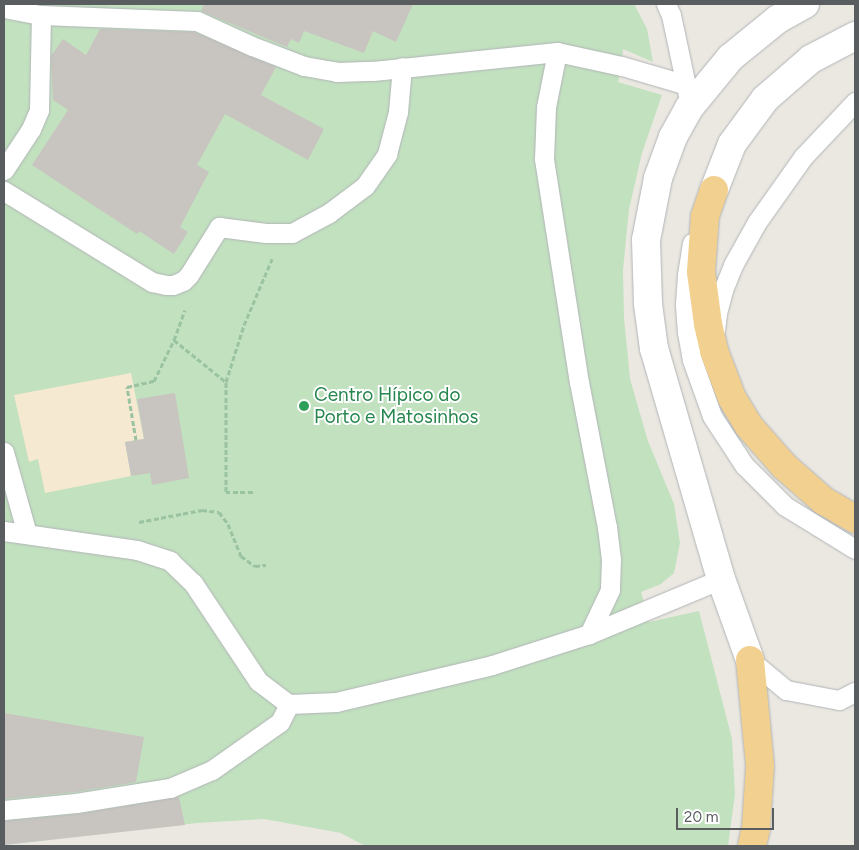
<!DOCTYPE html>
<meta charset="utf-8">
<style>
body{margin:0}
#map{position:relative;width:859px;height:850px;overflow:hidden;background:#ebe8e1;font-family:Figtree,sans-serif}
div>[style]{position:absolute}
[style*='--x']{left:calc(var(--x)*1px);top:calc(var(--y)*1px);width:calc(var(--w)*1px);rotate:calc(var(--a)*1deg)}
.green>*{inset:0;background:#c2e1bf}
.sand>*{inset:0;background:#f6e9d1}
.building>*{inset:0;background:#c8c5c0}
.path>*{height:3px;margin-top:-1.5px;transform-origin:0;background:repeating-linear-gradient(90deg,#9ac3a2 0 5px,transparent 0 7.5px)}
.roads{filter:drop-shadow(0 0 1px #b1b4b7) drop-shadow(0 0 1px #b1b4b7)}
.lane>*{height:19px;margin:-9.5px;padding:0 9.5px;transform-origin:9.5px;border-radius:9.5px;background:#fff}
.secondary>*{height:28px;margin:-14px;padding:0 14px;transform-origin:14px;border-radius:14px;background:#fff}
.highway>*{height:28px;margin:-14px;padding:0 14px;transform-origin:14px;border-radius:14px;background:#f2d090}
.dots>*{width:14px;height:14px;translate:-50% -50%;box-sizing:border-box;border:2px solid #fff;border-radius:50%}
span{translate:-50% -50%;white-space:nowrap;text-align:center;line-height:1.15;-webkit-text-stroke:4px #fff;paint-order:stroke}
.leisure-label{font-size:19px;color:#27864d}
.left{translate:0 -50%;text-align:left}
.frame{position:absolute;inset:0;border:5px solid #595d60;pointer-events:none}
.scale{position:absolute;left:676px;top:808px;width:98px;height:22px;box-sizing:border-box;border:2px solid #595d60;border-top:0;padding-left:6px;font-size:15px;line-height:18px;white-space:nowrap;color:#595d60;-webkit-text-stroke:4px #fff;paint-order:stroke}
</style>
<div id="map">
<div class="green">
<div style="clip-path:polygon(4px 4px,634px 4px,647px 29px,653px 62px,623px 49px,622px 66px,618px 82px,662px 95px,642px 153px,629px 209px,623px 270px,624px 318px,630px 379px,648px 441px,674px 504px,680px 543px,674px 573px,661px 584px,641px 592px,649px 622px,699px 611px,732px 739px,735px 794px,728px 846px,365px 846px,341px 833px,264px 819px,197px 823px,4px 845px)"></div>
</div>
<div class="sand">
<div style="clip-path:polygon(131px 373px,144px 439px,125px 442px,131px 476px,45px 493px,38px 459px,29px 462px,14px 395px)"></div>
</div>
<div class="building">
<div style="clip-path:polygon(204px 4px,413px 4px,396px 42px,373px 31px,364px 53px,304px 31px,299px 43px,291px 39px,287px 47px,201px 11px)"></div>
<div style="clip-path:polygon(100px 29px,194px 32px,276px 67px,261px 95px,324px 129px,308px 160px,225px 114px,197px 165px,209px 172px,180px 227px,188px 232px,174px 254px,139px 231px,137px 234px,32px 165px,68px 110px,53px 100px,51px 56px,63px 39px,86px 55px)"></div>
<div style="clip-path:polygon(175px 393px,189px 478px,152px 485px,150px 473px,131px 476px,125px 442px,144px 439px,137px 399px)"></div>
<div style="clip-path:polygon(4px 713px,144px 737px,136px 782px,75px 792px,4px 799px)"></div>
<div style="clip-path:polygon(179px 797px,185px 825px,4px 845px,4px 821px,78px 814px)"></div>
</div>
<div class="path">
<div style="--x:174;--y:340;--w:67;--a:38.9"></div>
<div style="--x:136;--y:440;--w:54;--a:-99.6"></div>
<div style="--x:127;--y:387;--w:28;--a:-13"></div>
<div style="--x:154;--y:381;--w:46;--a:-64"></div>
<div style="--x:174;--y:340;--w:32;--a:-70"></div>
<div style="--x:253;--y:492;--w:27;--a:180"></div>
<div style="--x:226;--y:492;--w:110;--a:-90"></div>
<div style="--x:226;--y:382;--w:60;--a:-72.5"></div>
<div style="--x:244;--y:325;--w:72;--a:-67"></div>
<div style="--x:139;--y:522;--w:64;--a:-10.8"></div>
<div style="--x:202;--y:510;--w:17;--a:7"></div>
<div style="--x:219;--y:512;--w:15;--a:53"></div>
<div style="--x:228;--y:524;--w:35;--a:68"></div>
<div style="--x:241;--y:556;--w:17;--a:36"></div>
<div style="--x:255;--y:566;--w:11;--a:-5"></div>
</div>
<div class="roads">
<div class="lane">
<div style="--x:666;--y:4;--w:12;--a:66"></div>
<div style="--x:671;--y:15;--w:82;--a:78"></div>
<div style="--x:4;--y:8;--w:38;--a:11"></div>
<div style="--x:41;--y:15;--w:156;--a:2.2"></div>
<div style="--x:197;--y:21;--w:60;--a:24.4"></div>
<div style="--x:252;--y:46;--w:56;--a:21"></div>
<div style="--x:304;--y:66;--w:34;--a:10"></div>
<div style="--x:337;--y:72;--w:36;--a:-2"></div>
<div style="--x:373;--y:71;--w:185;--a:-5.9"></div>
<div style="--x:557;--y:52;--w:66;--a:12.2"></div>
<div style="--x:622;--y:66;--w:68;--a:16.3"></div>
<div style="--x:557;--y:52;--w:56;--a:101.3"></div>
<div style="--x:546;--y:107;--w:52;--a:92.2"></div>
<div style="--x:544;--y:159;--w:226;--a:81.1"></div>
<div style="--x:579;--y:382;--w:148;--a:79.1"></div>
<div style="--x:607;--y:527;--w:32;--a:83"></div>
<div style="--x:611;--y:559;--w:31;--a:92"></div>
<div style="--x:610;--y:590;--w:49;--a:115.5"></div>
<div style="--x:4;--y:170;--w:49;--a:-56.6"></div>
<div style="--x:31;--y:129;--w:21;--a:-67"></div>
<div style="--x:39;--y:110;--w:95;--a:-88.8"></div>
<div style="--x:4;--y:191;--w:174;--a:31.6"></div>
<div style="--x:152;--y:282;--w:14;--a:12"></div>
<div style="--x:166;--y:285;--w:7;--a:0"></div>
<div style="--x:173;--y:285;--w:11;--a:-22"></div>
<div style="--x:183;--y:281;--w:8;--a:-45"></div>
<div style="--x:189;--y:275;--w:57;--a:-58"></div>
<div style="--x:219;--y:227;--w:47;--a:7.3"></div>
<div style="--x:266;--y:233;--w:26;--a:0"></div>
<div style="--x:292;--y:233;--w:42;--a:-28.4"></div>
<div style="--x:329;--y:213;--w:45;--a:-36.9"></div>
<div style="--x:365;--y:186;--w:39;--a:-55"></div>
<div style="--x:387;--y:154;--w:43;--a:-75.3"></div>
<div style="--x:398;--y:112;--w:45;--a:-84.9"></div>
<div style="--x:692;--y:243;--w:32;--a:99"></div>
<div style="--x:687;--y:275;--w:30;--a:94"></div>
<div style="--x:685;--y:305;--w:27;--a:86"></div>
<div style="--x:687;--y:332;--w:28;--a:80"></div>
<div style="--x:692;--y:360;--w:59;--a:70.3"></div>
<div style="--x:712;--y:416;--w:59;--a:56.9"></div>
<div style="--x:744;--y:465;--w:58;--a:45"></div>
<div style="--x:785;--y:506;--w:82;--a:31.6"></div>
<div style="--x:715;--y:330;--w:17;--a:-83"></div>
<div style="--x:717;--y:313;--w:24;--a:-75"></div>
<div style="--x:723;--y:290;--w:27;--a:-68"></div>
<div style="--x:733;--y:265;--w:49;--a:-60.8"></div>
<div style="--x:757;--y:222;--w:80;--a:-54.7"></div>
<div style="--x:803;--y:157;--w:76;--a:-46.6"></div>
<div style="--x:4;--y:452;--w:85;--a:74.3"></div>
<div style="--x:4;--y:531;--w:134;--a:8.1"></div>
<div style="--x:137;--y:550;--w:35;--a:18"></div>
<div style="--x:170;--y:561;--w:32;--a:44"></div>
<div style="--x:193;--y:583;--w:118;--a:56.4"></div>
<div style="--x:258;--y:681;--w:39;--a:37"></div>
<div style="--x:289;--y:704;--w:47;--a:-2.4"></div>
<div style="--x:336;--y:702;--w:160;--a:-13.3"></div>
<div style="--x:492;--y:665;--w:102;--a:-17.7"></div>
<div style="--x:589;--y:634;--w:143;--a:-22.6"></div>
<div style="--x:750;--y:660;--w:47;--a:39.8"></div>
<div style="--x:786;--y:690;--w:54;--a:10.7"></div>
<div style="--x:839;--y:700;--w:18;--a:-27"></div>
<div style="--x:4;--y:810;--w:72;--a:-5.6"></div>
<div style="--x:76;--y:803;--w:95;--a:-9.1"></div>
<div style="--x:170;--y:788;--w:46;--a:-23.2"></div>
<div style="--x:212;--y:770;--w:83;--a:-35.2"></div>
<div style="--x:280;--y:722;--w:20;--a:-63"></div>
</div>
<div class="secondary">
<div style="--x:714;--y:190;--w:49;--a:-68.6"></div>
<div style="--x:732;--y:144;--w:56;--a:-53.7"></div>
<div style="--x:765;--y:99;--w:61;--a:-41"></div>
<div style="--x:811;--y:59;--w:50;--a:-27.6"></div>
<div style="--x:750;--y:660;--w:86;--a:-109.7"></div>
<div style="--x:721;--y:579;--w:240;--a:-106.2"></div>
<div style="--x:654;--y:349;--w:45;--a:-97.6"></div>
<div style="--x:648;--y:304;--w:64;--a:-91.8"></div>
<div style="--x:646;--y:240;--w:63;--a:-79"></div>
<div style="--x:658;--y:178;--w:44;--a:-69.9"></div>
<div style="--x:673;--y:137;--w:33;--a:-61"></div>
<div style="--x:689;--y:108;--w:65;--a:-50.6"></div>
<div style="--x:730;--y:58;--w:62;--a:-39.1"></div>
<div style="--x:778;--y:19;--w:31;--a:-29"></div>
</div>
<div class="highway">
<div style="--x:714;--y:190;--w:28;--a:109"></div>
<div style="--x:705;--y:216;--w:56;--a:94.1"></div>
<div style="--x:701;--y:272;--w:52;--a:82.3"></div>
<div style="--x:708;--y:324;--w:28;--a:77"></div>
<div style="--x:714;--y:351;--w:50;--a:69"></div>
<div style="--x:732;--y:398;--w:31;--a:59"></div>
<div style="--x:748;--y:425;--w:55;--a:48.7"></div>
<div style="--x:784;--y:466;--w:53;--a:41.2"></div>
<div style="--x:824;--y:501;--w:36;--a:30"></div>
<div style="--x:750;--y:660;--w:106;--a:84.6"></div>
<div style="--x:760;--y:766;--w:62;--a:93.7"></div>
<div style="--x:756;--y:828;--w:18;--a:103"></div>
</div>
</div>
<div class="dots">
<div style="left:304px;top:406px;background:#2e9e5b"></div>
</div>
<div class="leisure-label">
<span class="left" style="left:314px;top:406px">Centro Hípico do<br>Porto e Matosinhos</span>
</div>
<div class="frame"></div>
<div class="scale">20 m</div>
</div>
